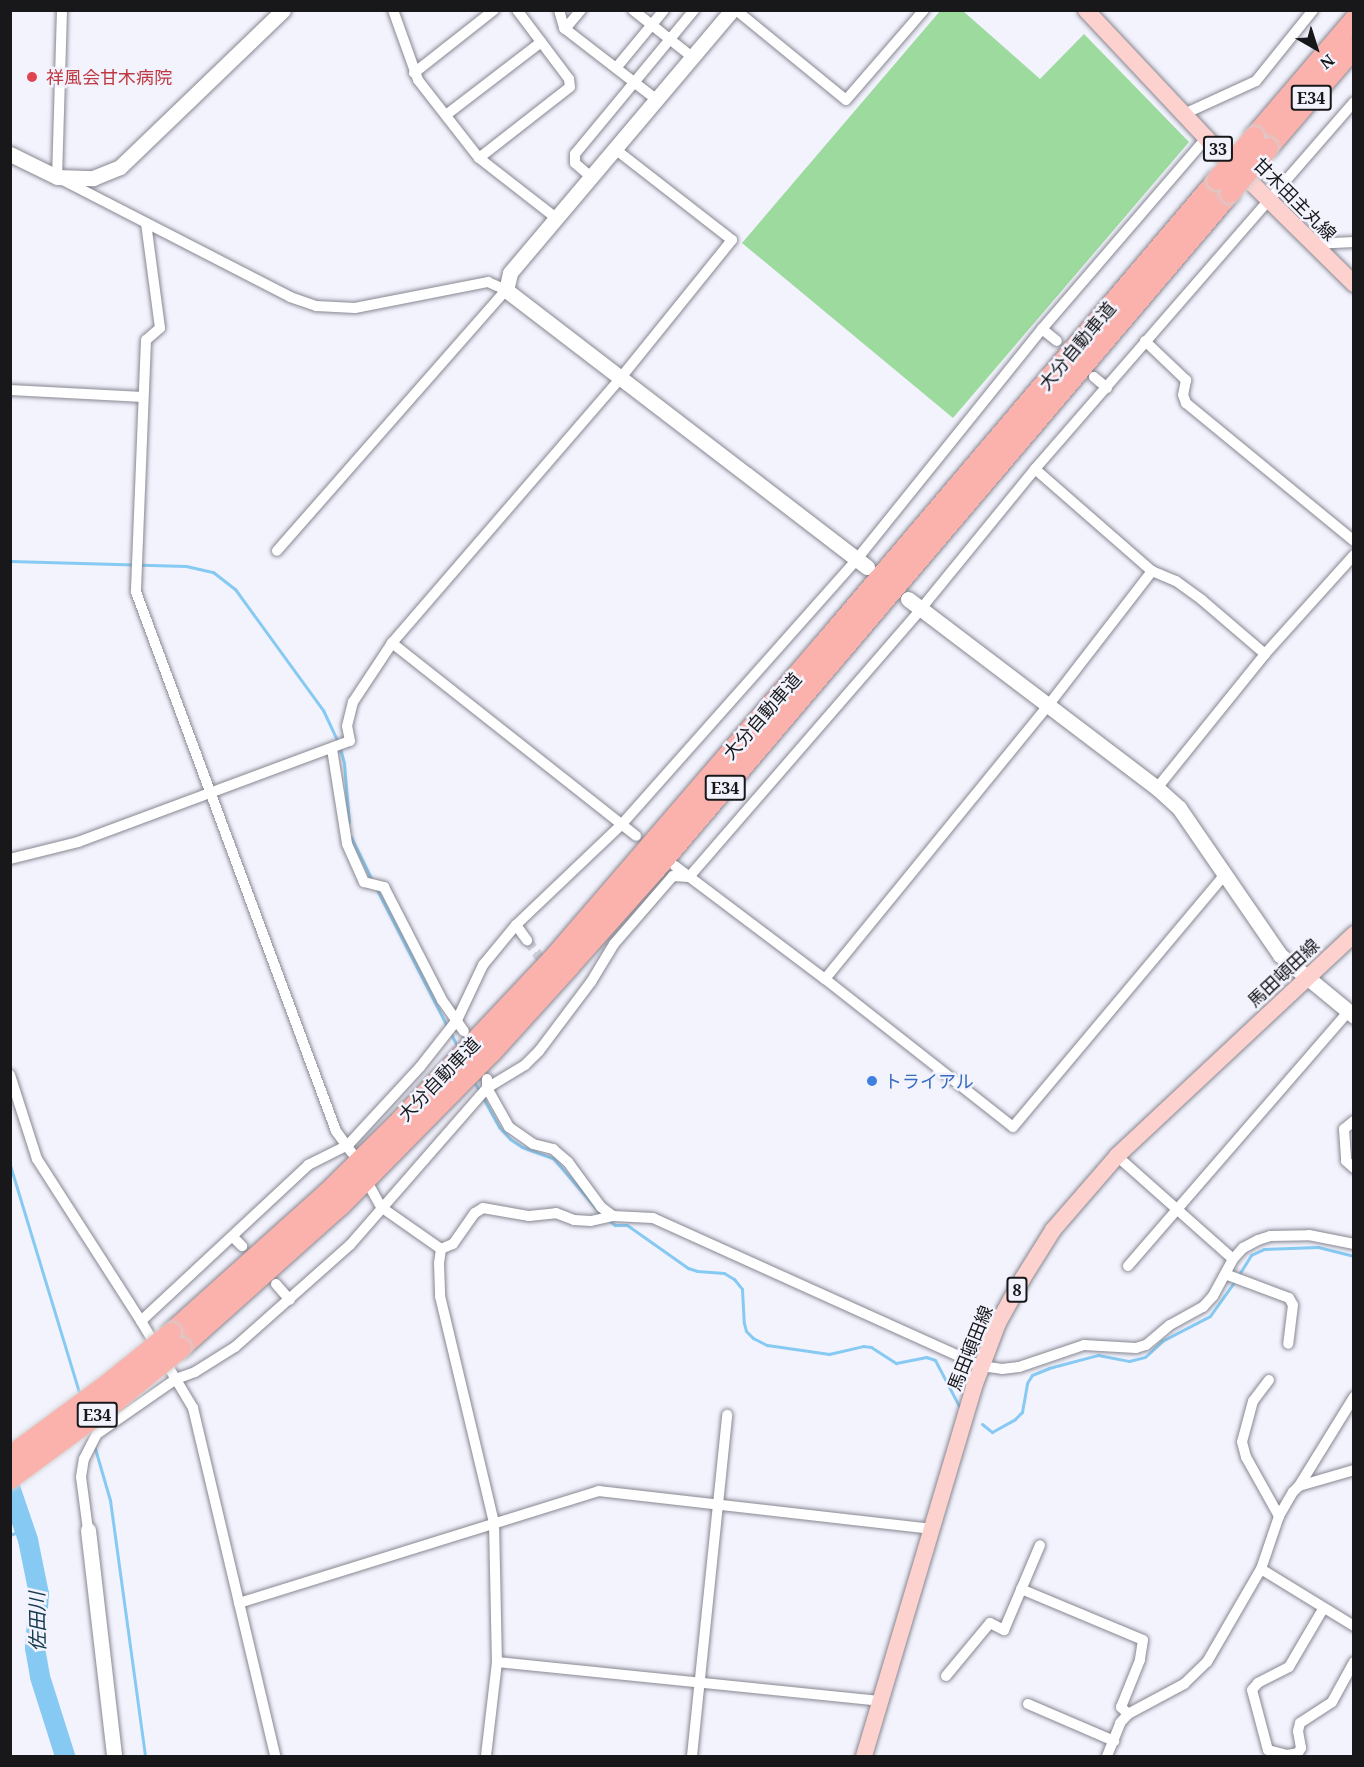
<!DOCTYPE html>
<meta charset="utf-8">
<style>
body{margin:0}
#map{position:relative;width:1364px;height:1767px;overflow:hidden;background:#f3f3fe;font-family:"Noto Serif","Noto Sans JP",serif}
div>[style]{position:absolute}
[style*='--x']{left:calc(var(--x)*1px);top:calc(var(--y)*1px);width:calc(var(--w)*1px);rotate:calc(var(--a)*1deg)}
.green>*{inset:0;background:#9cda9e}
.stream>*{height:3px;margin:-1.5px;padding:0 1.5px;transform-origin:1.5px;border-radius:1.5px;background:#86caf3}
.river>*{height:20px;margin:-10px;padding:0 10px;transform-origin:10px;border-radius:10px;background:#86caf3}
.street-tunnel>*{height:10px;margin-top:-5px;transform-origin:0;background:repeating-linear-gradient(90deg,#d2d2dc 0 10px,transparent 0 15px)}
.roads{filter:drop-shadow(0 0 2px #878791) drop-shadow(0 0 2px #878791)}
.street>*{height:10px;margin:-5px;padding:0 5px;transform-origin:5px;border-radius:5px;background:#fff}
.secondary>*{height:15px;margin:-7.5px;padding:0 7.5px;transform-origin:7.5px;border-radius:7.5px;background:#fff}
.primary>*{height:16px;margin:-8px;padding:0 8px;transform-origin:8px;border-radius:8px;background:#fdd1ce}
.highway>*{height:20px;margin:-10px;padding:0 10px;transform-origin:10px;border-radius:10px;background:#fbb2ad}
.bridges{filter:drop-shadow(0 0 2px #d1d1d1) drop-shadow(0 0 2px #d1d1d1)}
.highway-bridge>*{height:20px;margin:-10px;padding:0 10px;transform-origin:10px;border-radius:10px;background:#fbb2ad}
.dots>*{width:16px;height:16px;translate:-50% -50%;box-sizing:border-box;border:3px solid #f3f3fe;border-radius:50%}
span{translate:-50% -50%;white-space:nowrap;text-align:center;line-height:1.15;-webkit-text-stroke:5px #f3f3fe;paint-order:stroke}
.shield-label span{padding:2px 4px;background:#f3f3fe;border:2px solid;border-radius:4px;-webkit-text-stroke-width:0}
.shield-label{font-size:16px;color:#18181b;font-weight:700}
.health-label{font-size:18px;color:#be3a42}
.left{translate:0 -50%;text-align:left}
.street-label{font-size:18px;color:#18181b}
.shop-label{font-size:18px;color:#366cbe}
.water-label{font-size:20px;color:#133a4f;font-style:italic}
.frame{position:absolute;inset:0;border:12px solid #18181b;pointer-events:none}
.north{position:absolute;left:1286px;top:18px;width:60px;height:60px;-webkit-text-stroke:4px #f3f3fe;paint-order:stroke;rotate:141deg;font-size:16px;font-weight:700;line-height:24px;text-align:center;color:#18181b}
.north::after{content:'';display:block;margin:auto;width:21px;height:27px;background:#18181b;clip-path:polygon(50% 0,100% 100%,50% 72%,0 100%)}
</style>
<div id="map">
<div class="green">
<div style="clip-path:polygon(940px 11px,963px 11px,1040px 79px,1084px 34px,1189px 142px,953px 418px,742px 243px)"></div>
</div>
<div class="stream">
<div style="--x:10;--y:561;--w:176;--a:1.6"></div>
<div style="--x:186;--y:566;--w:28;--a:13"></div>
<div style="--x:213;--y:572;--w:28;--a:38"></div>
<div style="--x:235;--y:589;--w:150;--a:54"></div>
<div style="--x:323;--y:710;--w:35;--a:65"></div>
<div style="--x:340;--y:748;--w:16;--a:75"></div>
<div style="--x:344;--y:763;--w:59;--a:85.2"></div>
<div style="--x:351;--y:837;--w:48;--a:64"></div>
<div style="--x:376;--y:888;--w:155;--a:62.8"></div>
<div style="--x:450;--y:1032;--w:13;--a:63"></div>
<div style="--x:473;--y:1080;--w:14;--a:60"></div>
<div style="--x:483;--y:1098;--w:33;--a:61"></div>
<div style="--x:499;--y:1127;--w:16;--a:47"></div>
<div style="--x:510;--y:1139;--w:14;--a:34"></div>
<div style="--x:522;--y:1147;--w:33;--a:20"></div>
<div style="--x:553;--y:1158;--w:74;--a:49.4"></div>
<div style="--x:10;--y:1165;--w:240;--a:73.1"></div>
<div style="--x:608;--y:1220;--w:9;--a:36"></div>
<div style="--x:615;--y:1225;--w:12;--a:0"></div>
<div style="--x:627;--y:1225;--w:75;--a:35.2"></div>
<div style="--x:688;--y:1268;--w:9;--a:18"></div>
<div style="--x:697;--y:1271;--w:27;--a:4"></div>
<div style="--x:724;--y:1273;--w:12;--a:31"></div>
<div style="--x:734;--y:1279;--w:13;--a:51"></div>
<div style="--x:742;--y:1289;--w:34;--a:87"></div>
<div style="--x:744;--y:1323;--w:8;--a:76"></div>
<div style="--x:746;--y:1331;--w:10;--a:45"></div>
<div style="--x:753;--y:1338;--w:16;--a:27"></div>
<div style="--x:767;--y:1345;--w:63;--a:8.3"></div>
<div style="--x:829;--y:1354;--w:35;--a:-13"></div>
<div style="--x:863;--y:1346;--w:8;--a:7"></div>
<div style="--x:871;--y:1347;--w:30;--a:33"></div>
<div style="--x:896;--y:1363;--w:31;--a:-11"></div>
<div style="--x:926;--y:1357;--w:9;--a:18"></div>
<div style="--x:935;--y:1360;--w:52;--a:62.4"></div>
<div style="--x:1238;--y:1276;--w:25;--a:-58"></div>
<div style="--x:1251;--y:1255;--w:14;--a:-25"></div>
<div style="--x:1264;--y:1249;--w:54;--a:-2.1"></div>
<div style="--x:1318;--y:1247;--w:37;--a:14"></div>
<div style="--x:982;--y:1424;--w:13;--a:39"></div>
<div style="--x:992;--y:1432;--w:26;--a:-29"></div>
<div style="--x:1015;--y:1419;--w:10;--a:-45"></div>
<div style="--x:1022;--y:1412;--w:29;--a:-80"></div>
<div style="--x:1027;--y:1383;--w:9;--a:-58"></div>
<div style="--x:1032;--y:1375;--w:18;--a:-22"></div>
<div style="--x:1049;--y:1368;--w:51;--a:-14.9"></div>
<div style="--x:1098;--y:1355;--w:32;--a:11"></div>
<div style="--x:1129;--y:1361;--w:16;--a:-14"></div>
<div style="--x:1145;--y:1357;--w:23;--a:-43"></div>
<div style="--x:1162;--y:1341;--w:54;--a:-27.5"></div>
<div style="--x:1210;--y:1316;--w:43;--a:-54.5"></div>
<div style="--x:94;--y:1445;--w:57;--a:73.8"></div>
<div style="--x:110;--y:1500;--w:258;--a:82.2"></div>
<div style="--x:10;--y:1535;--w:16;--a:-22"></div>
</div>
<div class="river">
<div style="--x:10;--y:1487;--w:56;--a:71.2"></div>
<div style="--x:28;--y:1540;--w:55;--a:78.5"></div>
<div style="--x:39;--y:1594;--w:54;--a:94.2"></div>
<div style="--x:35;--y:1648;--w:29;--a:80"></div>
<div style="--x:40;--y:1677;--w:83;--a:72.4"></div>
</div>
<div class="street-tunnel">
<div style="--x:527;--y:940;--w:36;--a:54"></div>
</div>
<div class="roads">
<div class="street">
<div style="--x:62;--y:10;--w:167;--a:91.7"></div>
<div style="--x:57;--y:177;--w:262;--a:27.2"></div>
<div style="--x:290;--y:297;--w:28;--a:19"></div>
<div style="--x:316;--y:306;--w:39;--a:3"></div>
<div style="--x:355;--y:308;--w:136;--a:-11.1"></div>
<div style="--x:488;--y:282;--w:20;--a:24"></div>
<div style="--x:506;--y:290;--w:347;--a:131.3"></div>
<div style="--x:393;--y:10;--w:74;--a:70.3"></div>
<div style="--x:418;--y:80;--w:99;--a:52"></div>
<div style="--x:479;--y:158;--w:98;--a:37.9"></div>
<div style="--x:559;--y:10;--w:19;--a:74"></div>
<div style="--x:564;--y:28;--w:116;--a:37.7"></div>
<div style="--x:633;--y:10;--w:75;--a:38.5"></div>
<div style="--x:736;--y:10;--w:142;--a:39.3"></div>
<div style="--x:846;--y:100;--w:119;--a:-49.1"></div>
<div style="--x:565;--y:29;--w:25;--a:-50"></div>
<div style="--x:616;--y:68;--w:75;--a:-50.4"></div>
<div style="--x:414;--y:73;--w:102;--a:-38.2"></div>
<div style="--x:1184;--y:114;--w:79;--a:-24.6"></div>
<div style="--x:1256;--y:81;--w:91;--a:-51.2"></div>
<div style="--x:446;--y:115;--w:120;--a:-37.5"></div>
<div style="--x:479;--y:158;--w:115;--a:-38"></div>
<div style="--x:570;--y:87;--w:8;--a:-97"></div>
<div style="--x:569;--y:79;--w:86;--a:-127"></div>
<div style="--x:591;--y:177;--w:21;--a:-139"></div>
<div style="--x:575;--y:163;--w:9;--a:-90"></div>
<div style="--x:575;--y:154;--w:187;--a:-50.4"></div>
<div style="--x:146;--y:223;--w:106;--a:82.4"></div>
<div style="--x:160;--y:328;--w:18;--a:139"></div>
<div style="--x:146;--y:340;--w:252;--a:92.3"></div>
<div style="--x:136;--y:592;--w:575;--a:69.64"></div>
<div style="--x:336;--y:1131;--w:27;--a:54"></div>
<div style="--x:1313;--y:244;--w:41;--a:-2.8"></div>
<div style="--x:1042;--y:329;--w:19;--a:39"></div>
<div style="--x:1145;--y:341;--w:57;--a:43.6"></div>
<div style="--x:1186;--y:380;--w:15;--a:101"></div>
<div style="--x:1183;--y:395;--w:9;--a:69"></div>
<div style="--x:1186;--y:403;--w:217;--a:39.4"></div>
<div style="--x:1094;--y:377;--w:17;--a:40"></div>
<div style="--x:10;--y:390;--w:133;--a:3"></div>
<div style="--x:1035;--y:469;--w:155;--a:41.1"></div>
<div style="--x:1152;--y:571;--w:26;--a:23"></div>
<div style="--x:1176;--y:581;--w:32;--a:36"></div>
<div style="--x:1202;--y:600;--w:83;--a:40.6"></div>
<div style="--x:392;--y:643;--w:311;--a:38.3"></div>
<div style="--x:332;--y:749;--w:96;--a:81"></div>
<div style="--x:347;--y:844;--w:42;--a:65.9"></div>
<div style="--x:364;--y:882;--w:21;--a:14"></div>
<div style="--x:384;--y:887;--w:127;--a:62.8"></div>
<div style="--x:442;--y:1000;--w:38;--a:55"></div>
<div style="--x:1157;--y:788;--w:172;--a:-51.1"></div>
<div style="--x:1265;--y:654;--w:133;--a:-48"></div>
<div style="--x:10;--y:859;--w:70;--a:-14"></div>
<div style="--x:78;--y:842;--w:290;--a:-20.4"></div>
<div style="--x:350;--y:741;--w:15;--a:-101"></div>
<div style="--x:347;--y:726;--w:25;--a:-76"></div>
<div style="--x:353;--y:702;--w:71;--a:-56.5"></div>
<div style="--x:392;--y:643;--w:347;--a:-49.2"></div>
<div style="--x:619;--y:380;--w:180;--a:-51.1"></div>
<div style="--x:732;--y:240;--w:148;--a:-142.1"></div>
<div style="--x:675;--y:866;--w:188;--a:37"></div>
<div style="--x:825;--y:979;--w:239;--a:38.2"></div>
<div style="--x:1013;--y:1127;--w:330;--a:-50"></div>
<div style="--x:689;--y:877;--w:353;--a:-49.1"></div>
<div style="--x:920;--y:610;--w:182;--a:-50.8"></div>
<div style="--x:1035;--y:469;--w:486;--a:-49"></div>
<div style="--x:516;--y:925;--w:19;--a:54"></div>
<div style="--x:825;--y:979;--w:351;--a:-50.8"></div>
<div style="--x:1047;--y:707;--w:172;--a:-52.3"></div>
<div style="--x:10;--y:1075;--w:88;--a:72.2"></div>
<div style="--x:37;--y:1159;--w:193;--a:57.3"></div>
<div style="--x:141;--y:1321;--w:101;--a:59.1"></div>
<div style="--x:193;--y:1408;--w:358;--a:76.7"></div>
<div style="--x:487;--y:1079;--w:9;--a:90"></div>
<div style="--x:487;--y:1088;--w:45;--a:60.6"></div>
<div style="--x:509;--y:1127;--w:29;--a:35"></div>
<div style="--x:533;--y:1144;--w:21;--a:14"></div>
<div style="--x:553;--y:1149;--w:20;--a:41"></div>
<div style="--x:568;--y:1162;--w:56;--a:53.7"></div>
<div style="--x:601;--y:1207;--w:15;--a:37"></div>
<div style="--x:1354;--y:1121;--w:13;--a:141"></div>
<div style="--x:1344;--y:1129;--w:32;--a:86"></div>
<div style="--x:1346;--y:1161;--w:11;--a:41"></div>
<div style="--x:1117;--y:1156;--w:155;--a:41.6"></div>
<div style="--x:370;--y:1187;--w:23;--a:61"></div>
<div style="--x:381;--y:1207;--w:73;--a:35"></div>
<div style="--x:233;--y:1237;--w:13;--a:45"></div>
<div style="--x:441;--y:1249;--w:13;--a:-23"></div>
<div style="--x:453;--y:1244;--w:38;--a:-55"></div>
<div style="--x:475;--y:1213;--w:9;--a:-32"></div>
<div style="--x:483;--y:1208;--w:47;--a:9.9"></div>
<div style="--x:529;--y:1216;--w:27;--a:-6"></div>
<div style="--x:556;--y:1213;--w:19;--a:21"></div>
<div style="--x:574;--y:1220;--w:17;--a:3"></div>
<div style="--x:591;--y:1221;--w:23;--a:-13"></div>
<div style="--x:613;--y:1216;--w:40;--a:2.9"></div>
<div style="--x:653;--y:1218;--w:360;--a:24.3"></div>
<div style="--x:981;--y:1366;--w:21;--a:8"></div>
<div style="--x:1002;--y:1369;--w:17;--a:-7"></div>
<div style="--x:1019;--y:1367;--w:69;--a:-18.7"></div>
<div style="--x:1084;--y:1345;--w:52;--a:3.3"></div>
<div style="--x:1136;--y:1348;--w:10;--a:-17"></div>
<div style="--x:1146;--y:1345;--w:31;--a:-40"></div>
<div style="--x:1170;--y:1325;--w:38;--a:-29"></div>
<div style="--x:1203;--y:1307;--w:15;--a:-48"></div>
<div style="--x:1213;--y:1296;--w:42;--a:-61.6"></div>
<div style="--x:1233;--y:1259;--w:15;--a:-48"></div>
<div style="--x:1243;--y:1248;--w:17;--a:-28"></div>
<div style="--x:1258;--y:1240;--w:13;--a:-18"></div>
<div style="--x:1270;--y:1236;--w:39;--a:-1"></div>
<div style="--x:1309;--y:1235;--w:46;--a:11.3"></div>
<div style="--x:441;--y:1249;--w:14;--a:98"></div>
<div style="--x:439;--y:1263;--w:33;--a:88"></div>
<div style="--x:440;--y:1296;--w:232;--a:76.6"></div>
<div style="--x:494;--y:1522;--w:140;--a:88.8"></div>
<div style="--x:497;--y:1662;--w:95;--a:96.7"></div>
<div style="--x:1128;--y:1266;--w:336;--a:-49.1"></div>
<div style="--x:1225;--y:1274;--w:68;--a:20.6"></div>
<div style="--x:1289;--y:1298;--w:8;--a:60"></div>
<div style="--x:1293;--y:1305;--w:39;--a:97"></div>
<div style="--x:276;--y:1284;--w:21;--a:49"></div>
<div style="--x:141;--y:1321;--w:229;--a:-43"></div>
<div style="--x:308;--y:1165;--w:45;--a:-26.6"></div>
<div style="--x:348;--y:1145;--w:106;--a:-47.3"></div>
<div style="--x:420;--y:1067;--w:60;--a:-51.8"></div>
<div style="--x:457;--y:1020;--w:61;--a:-64.7"></div>
<div style="--x:483;--y:965;--w:52;--a:-50.5"></div>
<div style="--x:516;--y:925;--w:146;--a:-43.6"></div>
<div style="--x:622;--y:824;--w:354;--a:-48.4"></div>
<div style="--x:857;--y:559;--w:295;--a:-51.2"></div>
<div style="--x:1042;--y:329;--w:252;--a:-49.3"></div>
<div style="--x:1269;--y:1380;--w:26;--a:127"></div>
<div style="--x:1253;--y:1401;--w:42;--a:105"></div>
<div style="--x:1242;--y:1442;--w:16;--a:75"></div>
<div style="--x:1246;--y:1457;--w:68;--a:60.8"></div>
<div style="--x:1299;--y:1486;--w:105;--a:-58.3"></div>
<div style="--x:88;--y:1530;--w:53;--a:-97.5"></div>
<div style="--x:81;--y:1477;--w:18;--a:-81"></div>
<div style="--x:84;--y:1459;--w:28;--a:-63"></div>
<div style="--x:97;--y:1434;--w:96;--a:-34.8"></div>
<div style="--x:176;--y:1379;--w:20;--a:-20"></div>
<div style="--x:195;--y:1372;--w:47;--a:-32"></div>
<div style="--x:235;--y:1347;--w:154;--a:-41.6"></div>
<div style="--x:350;--y:1245;--w:208;--a:-48.9"></div>
<div style="--x:487;--y:1088;--w:44;--a:-31.2"></div>
<div style="--x:525;--y:1065;--w:20;--a:-45"></div>
<div style="--x:539;--y:1051;--w:86;--a:-53"></div>
<div style="--x:591;--y:982;--w:44;--a:-58.8"></div>
<div style="--x:614;--y:944;--w:90;--a:-49.1"></div>
<div style="--x:673;--y:876;--w:16;--a:4"></div>
<div style="--x:1261;--y:1569;--w:109;--a:31.5"></div>
<div style="--x:1021;--y:1589;--w:132;--a:22.7"></div>
<div style="--x:1143;--y:1640;--w:20;--a:99"></div>
<div style="--x:1140;--y:1660;--w:51;--a:112"></div>
<div style="--x:1121;--y:1707;--w:10;--a:45"></div>
<div style="--x:239;--y:1603;--w:377;--a:-17.3"></div>
<div style="--x:599;--y:1491;--w:335;--a:6.5"></div>
<div style="--x:1323;--y:1609;--w:67;--a:120.4"></div>
<div style="--x:1289;--y:1667;--w:35;--a:153"></div>
<div style="--x:1258;--y:1683;--w:9;--a:131"></div>
<div style="--x:1252;--y:1690;--w:62;--a:75.1"></div>
<div style="--x:1268;--y:1750;--w:20;--a:15"></div>
<div style="--x:1287;--y:1755;--w:11;--a:-10"></div>
<div style="--x:1298;--y:1753;--w:6;--a:-59"></div>
<div style="--x:1301;--y:1748;--w:17;--a:-100"></div>
<div style="--x:1298;--y:1731;--w:8;--a:-76"></div>
<div style="--x:1300;--y:1723;--w:38;--a:-33"></div>
<div style="--x:1332;--y:1702;--w:46;--a:-61.2"></div>
<div style="--x:497;--y:1662;--w:387;--a:5.8"></div>
<div style="--x:946;--y:1676;--w:69;--a:-50.3"></div>
<div style="--x:990;--y:1623;--w:16;--a:27"></div>
<div style="--x:1004;--y:1630;--w:92;--a:-67"></div>
<div style="--x:1028;--y:1704;--w:94;--a:23.3"></div>
<div style="--x:692;--y:1756;--w:343;--a:-84.1"></div>
<div style="--x:1107;--y:1756;--w:35;--a:-68"></div>
<div style="--x:1120;--y:1723;--w:12;--a:-48"></div>
<div style="--x:1128;--y:1714;--w:64;--a:-28.2"></div>
<div style="--x:1184;--y:1684;--w:32;--a:-44"></div>
<div style="--x:1207;--y:1662;--w:108;--a:-59.9"></div>
<div style="--x:1261;--y:1569;--w:56;--a:-71.2"></div>
<div style="--x:1279;--y:1516;--w:28;--a:-60"></div>
<div style="--x:1293;--y:1492;--w:8;--a:-45"></div>
<div style="--x:1299;--y:1486;--w:57;--a:-16.2"></div>
</div>
<div class="secondary">
<div style="--x:732;--y:10;--w:344;--a:130.2"></div>
<div style="--x:510;--y:273;--w:17;--a:103"></div>
<div style="--x:506;--y:290;--w:455;--a:37.5"></div>
<div style="--x:10;--y:154;--w:52;--a:26.1"></div>
<div style="--x:57;--y:177;--w:36;--a:2"></div>
<div style="--x:93;--y:178;--w:29;--a:-22"></div>
<div style="--x:120;--y:167;--w:226;--a:-43.9"></div>
<div style="--x:908;--y:599;--w:313;--a:37.2"></div>
<div style="--x:1157;--y:788;--w:30;--a:42"></div>
<div style="--x:1179;--y:808;--w:178;--a:55.5"></div>
<div style="--x:1280;--y:955;--w:96;--a:39.5"></div>
<div style="--x:88;--y:1530;--w:227;--a:83.4"></div>
</div>
<div class="primary">
<div style="--x:1086;--y:10;--w:175;--a:46.8"></div>
<div style="--x:1206;--y:138;--w:208;--a:44.6"></div>
<div style="--x:864;--y:1756;--w:388;--a:-73.4"></div>
<div style="--x:975;--y:1384;--w:65;--a:-69.3"></div>
<div style="--x:998;--y:1323;--w:51;--a:-60.9"></div>
<div style="--x:1023;--y:1278;--w:57;--a:-58"></div>
<div style="--x:1053;--y:1230;--w:98;--a:-49.1"></div>
<div style="--x:1117;--y:1156;--w:325;--a:-43.1"></div>
</div>
<div class="highway">
<div style="--x:1254;--y:137;--w:154;--a:-49.5"></div>
<div style="--x:1268;--y:148;--w:132;--a:-49.3"></div>
<div style="--x:171;--y:1333;--w:210;--a:-41.9"></div>
<div style="--x:327;--y:1193;--w:97;--a:-44.6"></div>
<div style="--x:396;--y:1125;--w:233;--a:-46.7"></div>
<div style="--x:556;--y:955;--w:408;--a:-49.3"></div>
<div style="--x:822;--y:646;--w:611;--a:-49.71"></div>
<div style="--x:181;--y:1348;--w:213;--a:-41.8"></div>
<div style="--x:340;--y:1206;--w:215;--a:-45.4"></div>
<div style="--x:491;--y:1053;--w:116;--a:-47.8"></div>
<div style="--x:569;--y:967;--w:131;--a:-48.4"></div>
<div style="--x:656;--y:869;--w:887;--a:-49.66"></div>
</div>
</div>
<div class="bridges">
<div class="highway-bridge">
<div style="--x:1217;--y:180;--w:57;--a:-49.3"></div>
<div style="--x:1230;--y:193;--w:59;--a:-49.8"></div>
<div style="--x:10;--y:1456;--w:118;--a:-36.4"></div>
<div style="--x:105;--y:1386;--w:85;--a:-38.8"></div>
<div style="--x:10;--y:1479;--w:132;--a:-36.3"></div>
<div style="--x:116;--y:1401;--w:84;--a:-39.2"></div>
</div>
</div>
<div class="dots">
<div style="left:32px;top:77px;background:#e0444e"></div>
<div style="left:872px;top:1081px;background:#3f7fe0"></div>
</div>
<div class="shield-label">
<span style="left:1311px;top:98px">E34</span>
<span style="left:1218px;top:149px">33</span>
<span style="left:725px;top:788px">E34</span>
<span style="left:1017px;top:1290px">8</span>
<span style="left:97px;top:1415px">E34</span>
</div>
<div class="health-label">
<span class="left" style="left:46px;top:77px">祥風会甘木病院</span>
</div>
<div class="street-label">
<span style="left:1295px;top:199px;rotate:45deg">甘木田主丸線</span>
<span style="left:1077px;top:346px;rotate:-50deg">大分自動車道</span>
<span style="left:762px;top:716px;rotate:-49deg">大分自動車道</span>
<span style="left:1283px;top:973px;rotate:-43deg">馬田頓田線</span>
<span style="left:439px;top:1079px;rotate:-46deg">大分自動車道</span>
<span style="left:970px;top:1348px;rotate:-68deg">馬田頓田線</span>
</div>
<div class="shop-label">
<span class="left" style="left:884px;top:1081px">トライアル</span>
</div>
<div class="water-label">
<span style="left:37px;top:1622px;rotate:-91deg">佐田川</span>
</div>
<div class="frame"></div>
<div class="north">N</div>
</div>
